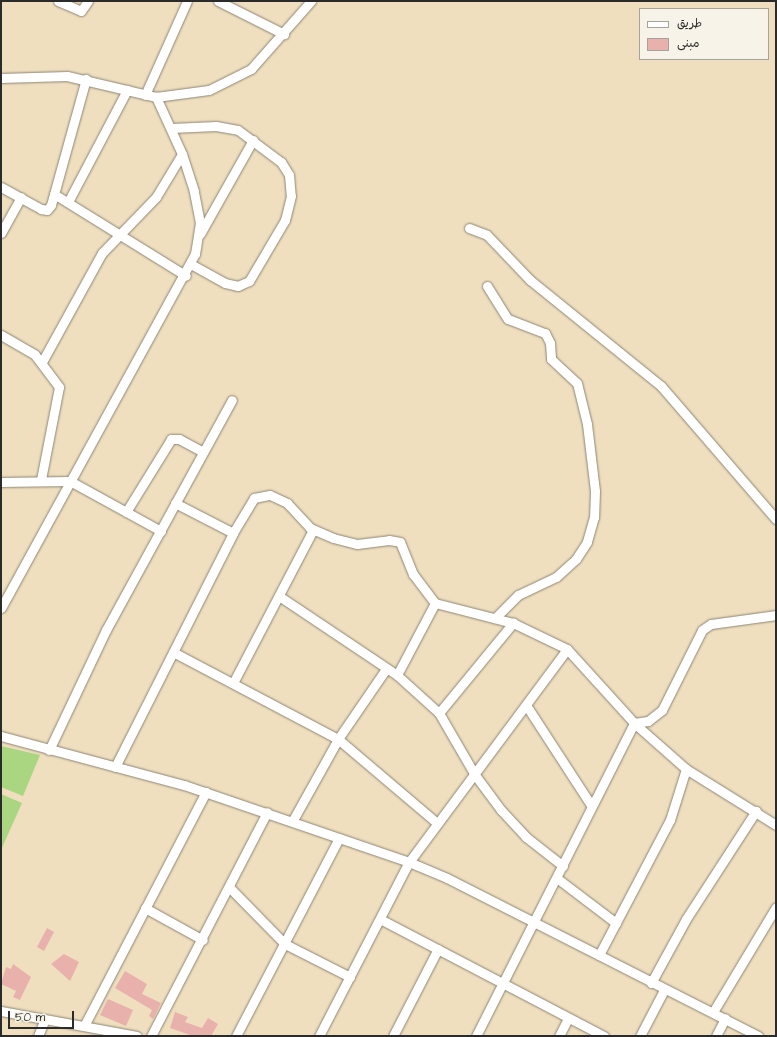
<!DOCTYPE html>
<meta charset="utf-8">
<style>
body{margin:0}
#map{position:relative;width:777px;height:1037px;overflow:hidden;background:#efdfbf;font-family:"Architects Daughter","Playpen Sans Arabic",sans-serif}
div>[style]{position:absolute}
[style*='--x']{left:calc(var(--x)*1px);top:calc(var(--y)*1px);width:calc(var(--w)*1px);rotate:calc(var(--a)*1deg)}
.green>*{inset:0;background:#aad682}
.building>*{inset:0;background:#e9b1ab}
.roads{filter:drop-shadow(0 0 1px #8d8575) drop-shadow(0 0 1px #8d8575)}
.minor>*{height:9px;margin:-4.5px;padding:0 4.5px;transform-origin:4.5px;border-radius:4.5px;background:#fff}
span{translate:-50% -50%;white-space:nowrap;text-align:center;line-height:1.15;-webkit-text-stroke:3.5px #f7f3e8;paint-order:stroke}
.frame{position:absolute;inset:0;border:2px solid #2b2b2b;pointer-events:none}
.legend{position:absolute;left:639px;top:8px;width:130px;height:52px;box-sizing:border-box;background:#f7f3e8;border:1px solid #a5a39c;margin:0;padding:5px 7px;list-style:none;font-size:12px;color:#2b2b2b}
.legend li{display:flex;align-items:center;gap:8px;height:20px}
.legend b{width:20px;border:1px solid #a5a39c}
.scale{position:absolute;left:8px;top:1011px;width:66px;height:18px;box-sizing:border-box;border:2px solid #2b2b2b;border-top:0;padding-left:5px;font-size:12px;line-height:14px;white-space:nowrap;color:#2b2b2b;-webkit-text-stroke:3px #f7f3e8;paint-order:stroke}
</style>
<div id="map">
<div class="green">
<div style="clip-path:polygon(1px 746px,40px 755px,23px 796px,1px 787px)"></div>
<div style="clip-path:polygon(1px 794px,22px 803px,1px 850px)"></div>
</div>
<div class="building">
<div style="clip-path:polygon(47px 928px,54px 932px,44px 951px,37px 947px)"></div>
<div style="clip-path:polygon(64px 954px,79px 962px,70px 981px,51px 964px)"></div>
<div style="clip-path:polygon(13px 964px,31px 977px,20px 1000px,13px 997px,16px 991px,1px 984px,6px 967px,11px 969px)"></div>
<div style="clip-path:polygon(125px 971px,147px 984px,142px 994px,161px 1003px,153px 1019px,149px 1016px,152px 1010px,115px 988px)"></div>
<div style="clip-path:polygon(108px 999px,133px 1010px,126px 1026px,100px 1015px)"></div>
<div style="clip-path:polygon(175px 1012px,188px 1017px,185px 1022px,202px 1028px,208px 1018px,218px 1024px,211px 1036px,193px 1036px,170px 1028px)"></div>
</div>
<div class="roads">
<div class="minor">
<div style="--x:58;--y:1;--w:25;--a:23"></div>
<div style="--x:81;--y:11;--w:12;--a:-55"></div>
<div style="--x:218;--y:1;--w:74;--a:26.6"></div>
<div style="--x:1;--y:78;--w:66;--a:-1.7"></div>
<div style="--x:67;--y:76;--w:91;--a:13.3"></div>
<div style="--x:156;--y:97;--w:53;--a:-7.5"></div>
<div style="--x:209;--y:90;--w:47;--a:-26.6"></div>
<div style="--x:251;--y:69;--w:91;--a:-48.6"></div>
<div style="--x:145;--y:95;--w:103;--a:-65.9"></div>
<div style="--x:171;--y:128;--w:45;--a:-2.5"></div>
<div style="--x:216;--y:126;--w:22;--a:10"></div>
<div style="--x:238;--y:130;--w:54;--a:36.7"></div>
<div style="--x:281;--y:162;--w:15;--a:58"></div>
<div style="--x:289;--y:175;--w:21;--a:85"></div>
<div style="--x:291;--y:196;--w:25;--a:104"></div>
<div style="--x:285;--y:220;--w:71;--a:120.5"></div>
<div style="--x:249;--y:281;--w:12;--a:156"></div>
<div style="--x:238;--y:286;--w:13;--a:-167"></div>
<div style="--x:225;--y:283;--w:38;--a:-151"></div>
<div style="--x:1;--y:187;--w:46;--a:28.8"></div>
<div style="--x:41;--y:209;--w:6;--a:9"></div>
<div style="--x:47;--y:210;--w:6;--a:-51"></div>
<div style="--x:51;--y:205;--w:131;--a:-74.5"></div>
<div style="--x:54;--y:194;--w:155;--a:31.8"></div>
<div style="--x:68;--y:202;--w:127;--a:-62.2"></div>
<div style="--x:469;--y:228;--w:19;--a:21"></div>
<div style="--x:487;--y:235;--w:62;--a:46.3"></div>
<div style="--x:530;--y:280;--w:169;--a:39"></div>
<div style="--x:661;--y:386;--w:176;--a:49.2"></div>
<div style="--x:1;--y:233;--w:41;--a:-60.9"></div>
<div style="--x:200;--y:234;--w:108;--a:-60.6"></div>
<div style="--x:487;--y:286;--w:39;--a:58"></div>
<div style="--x:508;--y:319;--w:40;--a:21"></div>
<div style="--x:545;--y:333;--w:11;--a:63"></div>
<div style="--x:550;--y:343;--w:16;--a:86"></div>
<div style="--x:551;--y:359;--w:35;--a:43"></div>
<div style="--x:577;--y:383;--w:42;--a:76.3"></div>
<div style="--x:587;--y:424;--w:67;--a:83.2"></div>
<div style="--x:595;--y:491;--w:26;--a:92"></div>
<div style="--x:594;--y:517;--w:26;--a:106"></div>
<div style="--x:587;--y:542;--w:20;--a:123"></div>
<div style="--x:576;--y:559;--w:27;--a:138"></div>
<div style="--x:556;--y:577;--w:42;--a:154.7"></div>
<div style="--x:518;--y:595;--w:33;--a:135"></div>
<div style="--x:1;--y:335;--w:39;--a:30"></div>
<div style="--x:35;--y:355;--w:40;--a:53"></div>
<div style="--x:59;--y:387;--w:95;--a:101"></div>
<div style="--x:42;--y:362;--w:124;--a:-61.2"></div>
<div style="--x:102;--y:253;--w:78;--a:-46"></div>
<div style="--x:156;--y:197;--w:50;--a:-58.8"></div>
<div style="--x:1;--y:482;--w:69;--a:-0.8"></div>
<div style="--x:70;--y:481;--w:104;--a:28.8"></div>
<div style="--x:175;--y:503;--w:65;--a:27.3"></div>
<div style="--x:126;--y:512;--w:86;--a:-58.3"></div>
<div style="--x:171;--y:439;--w:8;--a:0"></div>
<div style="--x:179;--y:439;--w:27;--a:28"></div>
<div style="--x:279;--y:596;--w:142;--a:33.8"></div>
<div style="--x:397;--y:675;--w:57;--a:42.1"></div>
<div style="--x:439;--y:713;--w:72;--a:59.9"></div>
<div style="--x:475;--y:775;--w:44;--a:53.4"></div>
<div style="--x:501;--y:810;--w:37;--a:47"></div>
<div style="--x:526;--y:837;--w:47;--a:38.1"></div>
<div style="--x:1;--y:608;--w:404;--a:-61.3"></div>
<div style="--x:195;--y:254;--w:31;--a:-81"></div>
<div style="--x:200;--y:223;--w:33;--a:-101"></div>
<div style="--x:194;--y:191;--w:39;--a:-108"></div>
<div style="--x:182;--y:154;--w:63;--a:-114.5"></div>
<div style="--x:173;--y:652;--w:187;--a:27.8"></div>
<div style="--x:338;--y:739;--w:130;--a:40.3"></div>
<div style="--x:397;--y:675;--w:81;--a:-62.2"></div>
<div style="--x:233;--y:683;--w:173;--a:-62.4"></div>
<div style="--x:526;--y:705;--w:119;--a:57"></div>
<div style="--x:439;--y:713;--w:117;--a:-50.6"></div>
<div style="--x:634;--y:723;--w:14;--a:-8"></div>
<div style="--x:648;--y:721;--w:18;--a:-38"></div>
<div style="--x:662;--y:710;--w:89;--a:-63.4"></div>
<div style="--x:702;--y:630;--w:11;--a:-34"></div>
<div style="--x:711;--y:624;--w:66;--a:-7.9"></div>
<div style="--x:1;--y:736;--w:189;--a:15"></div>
<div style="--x:184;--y:785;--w:238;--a:18.9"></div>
<div style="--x:409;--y:862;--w:41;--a:22.8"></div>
<div style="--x:447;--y:878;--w:349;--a:26.9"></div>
<div style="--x:49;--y:750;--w:133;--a:-64.6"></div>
<div style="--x:106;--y:630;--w:262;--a:-61.3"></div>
<div style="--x:115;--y:767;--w:262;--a:-63.2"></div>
<div style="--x:233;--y:533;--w:41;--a:-59"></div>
<div style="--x:254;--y:498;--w:16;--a:-11"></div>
<div style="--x:270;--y:495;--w:19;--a:25"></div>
<div style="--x:287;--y:503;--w:34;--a:47"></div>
<div style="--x:310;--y:528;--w:25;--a:23"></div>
<div style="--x:333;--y:538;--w:25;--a:14"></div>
<div style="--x:357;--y:544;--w:32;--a:-7"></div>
<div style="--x:389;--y:540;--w:11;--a:10"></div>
<div style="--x:400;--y:542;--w:35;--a:68"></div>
<div style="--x:413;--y:574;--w:36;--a:53"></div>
<div style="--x:435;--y:603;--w:81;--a:14.4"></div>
<div style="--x:513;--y:623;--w:60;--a:25.7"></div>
<div style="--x:567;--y:649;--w:100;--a:47.8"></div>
<div style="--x:634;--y:723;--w:69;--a:41.5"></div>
<div style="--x:686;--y:769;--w:106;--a:31.9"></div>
<div style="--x:293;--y:820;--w:93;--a:-60.9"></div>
<div style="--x:338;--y:739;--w:85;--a:-55.6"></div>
<div style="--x:558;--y:879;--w:73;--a:37.2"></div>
<div style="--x:229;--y:887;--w:80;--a:45.5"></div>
<div style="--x:285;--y:944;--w:73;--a:26.9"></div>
<div style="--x:145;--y:908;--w:66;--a:28.9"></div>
<div style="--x:380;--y:919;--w:253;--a:27.6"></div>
<div style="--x:599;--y:955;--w:153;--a:-62.3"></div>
<div style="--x:670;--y:820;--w:53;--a:-72.6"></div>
<div style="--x:651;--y:983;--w:73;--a:-61.3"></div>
<div style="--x:686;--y:919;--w:129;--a:-57.1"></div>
<div style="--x:1;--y:1011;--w:138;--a:10.4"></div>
<div style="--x:713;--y:1012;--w:122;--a:-59"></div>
<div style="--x:84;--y:1026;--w:264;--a:-62.5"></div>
<div style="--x:38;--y:1036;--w:18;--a:-68"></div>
<div style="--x:151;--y:1036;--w:252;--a:-62.6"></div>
<div style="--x:236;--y:1036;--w:223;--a:-62.5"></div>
<div style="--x:319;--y:1036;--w:196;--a:-62.7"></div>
<div style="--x:409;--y:862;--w:265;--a:-53.4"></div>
<div style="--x:393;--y:1036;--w:98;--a:-62.7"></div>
<div style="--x:476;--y:1036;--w:351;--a:-63.2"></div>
<div style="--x:559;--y:1036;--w:20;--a:-63"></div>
<div style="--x:640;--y:1036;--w:52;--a:-62.4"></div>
<div style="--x:716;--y:1036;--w:20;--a:-63"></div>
</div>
</div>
<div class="frame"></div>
<ul class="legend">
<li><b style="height:5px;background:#fff"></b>طريق</li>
<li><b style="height:11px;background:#e9b1ab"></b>مبنى</li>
</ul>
<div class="scale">50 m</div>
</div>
